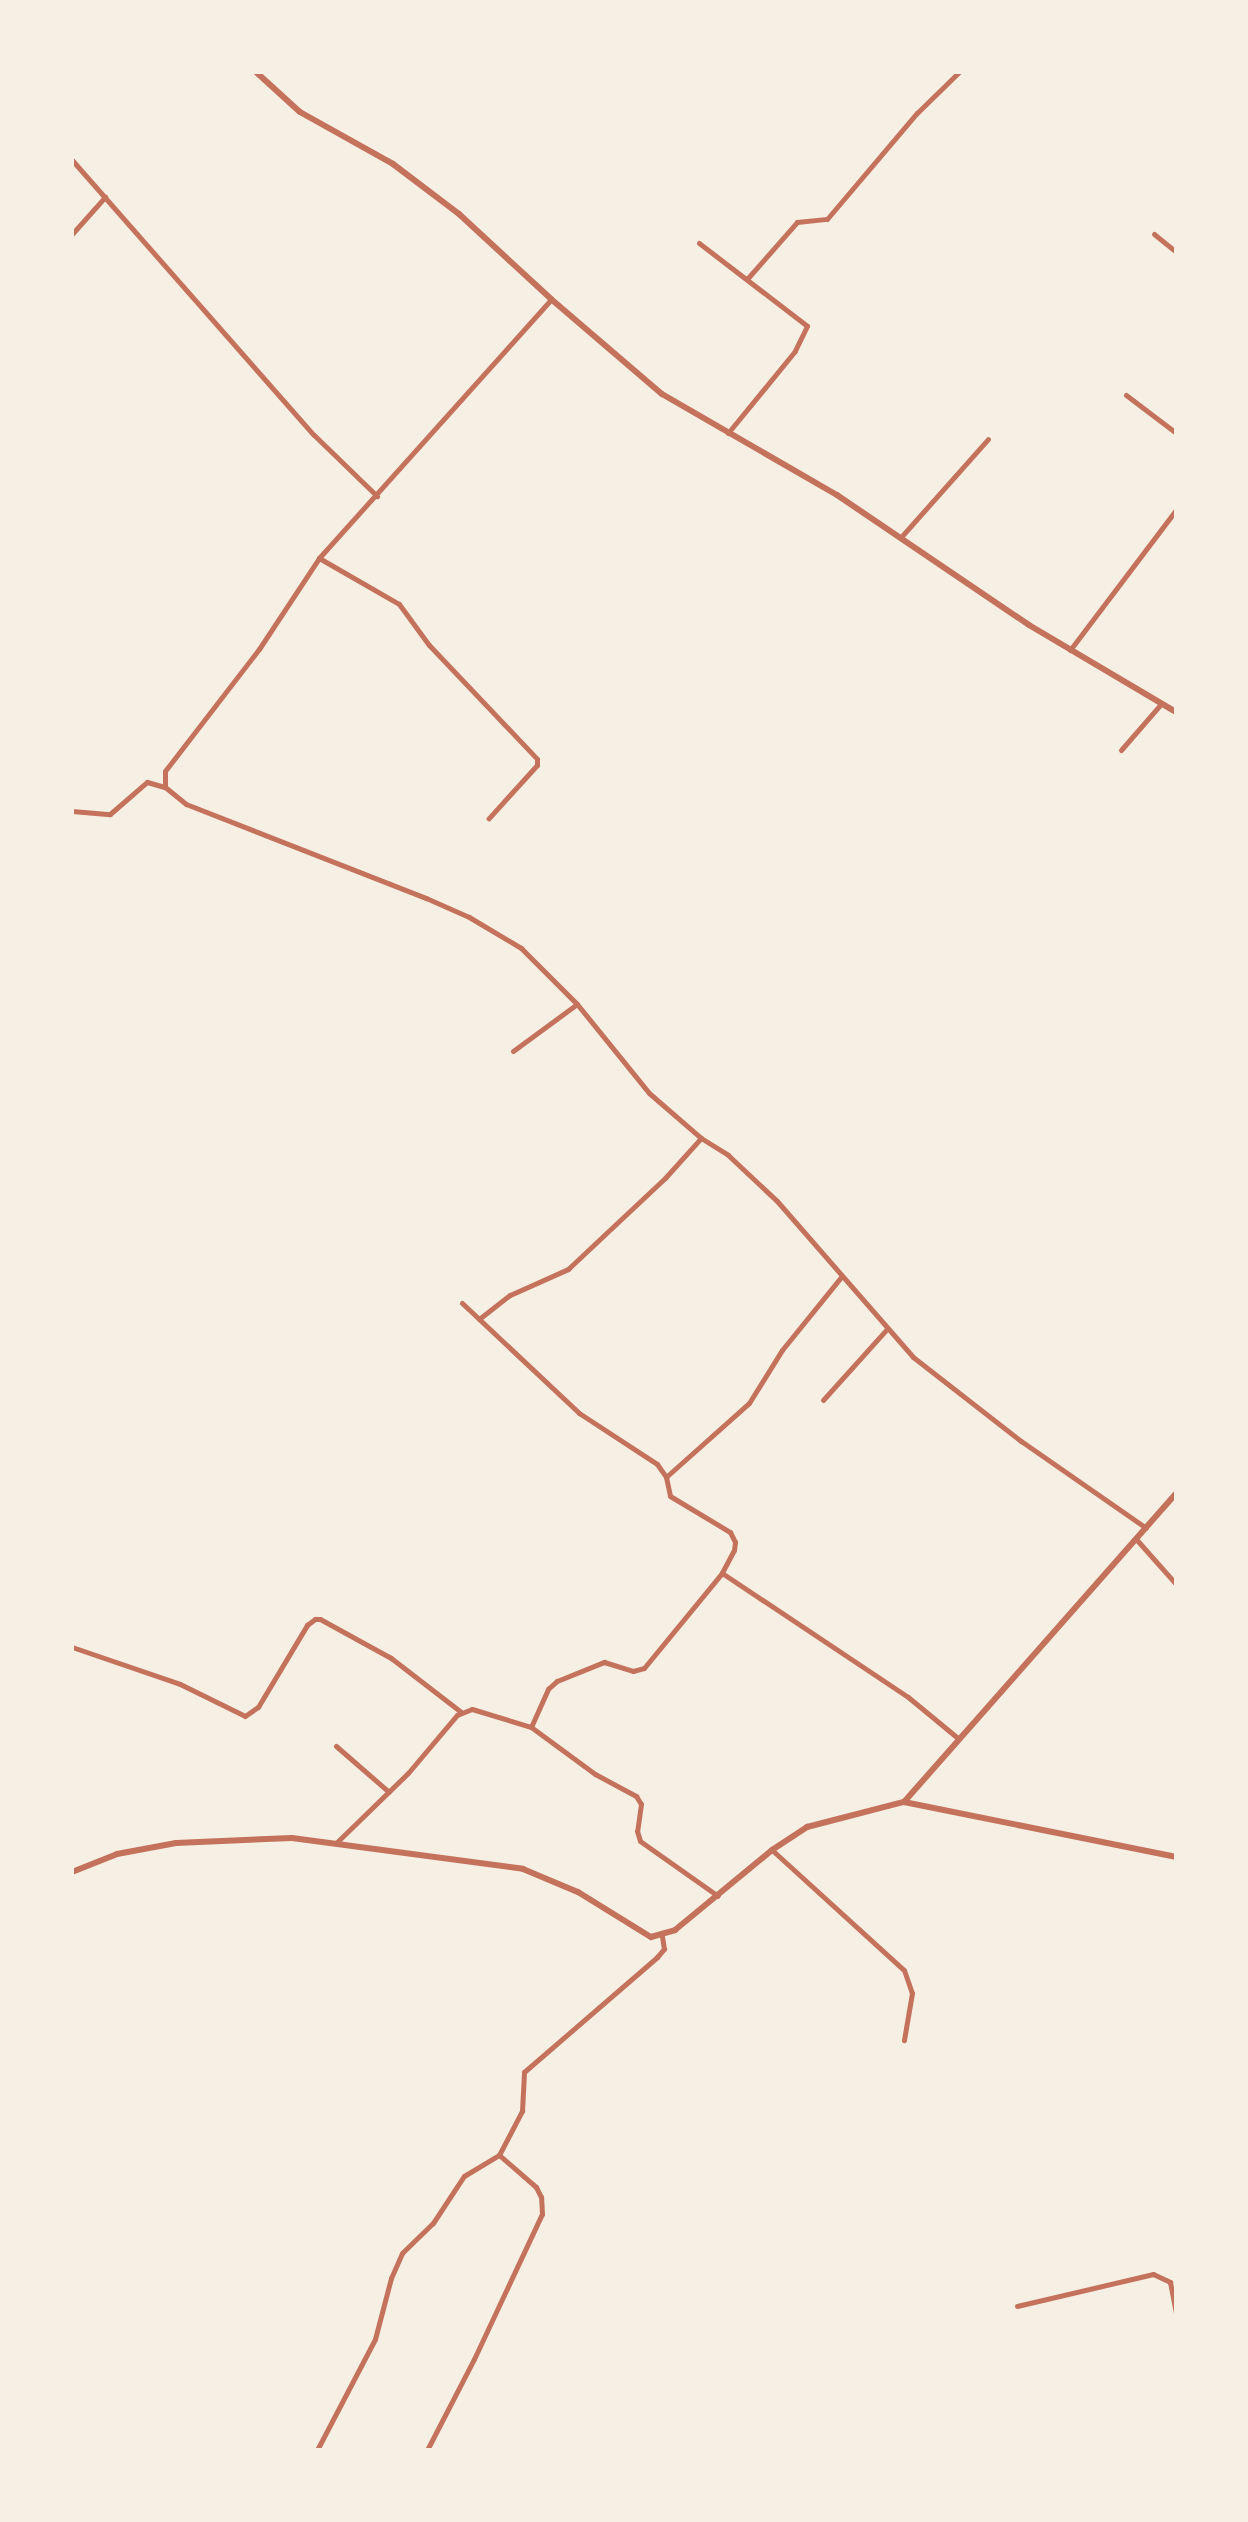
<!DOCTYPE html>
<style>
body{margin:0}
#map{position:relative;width:1248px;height:2522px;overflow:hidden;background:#f6efe4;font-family:Overpass,sans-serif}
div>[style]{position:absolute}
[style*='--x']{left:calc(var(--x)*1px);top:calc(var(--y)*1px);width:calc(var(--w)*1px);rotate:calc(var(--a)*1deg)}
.minor>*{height:5px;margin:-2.5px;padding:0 2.5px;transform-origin:2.5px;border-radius:2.5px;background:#c5725c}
.tertiary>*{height:6px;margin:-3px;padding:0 3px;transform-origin:3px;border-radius:3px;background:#c5725c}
span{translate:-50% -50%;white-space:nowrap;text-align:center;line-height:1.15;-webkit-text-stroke:7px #f6efe4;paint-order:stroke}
.frame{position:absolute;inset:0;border:74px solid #f6efe4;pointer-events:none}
</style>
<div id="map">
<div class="minor">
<div style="--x:72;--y:160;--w:366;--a:48.7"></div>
<div style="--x:314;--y:435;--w:88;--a:44.1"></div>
<div style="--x:72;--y:234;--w:50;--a:-48.3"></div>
<div style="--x:1154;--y:234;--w:28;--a:39"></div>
<div style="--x:699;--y:243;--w:136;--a:37.5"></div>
<div style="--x:807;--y:326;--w:28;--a:116"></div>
<div style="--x:795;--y:351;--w:106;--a:129.3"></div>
<div style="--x:747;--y:279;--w:76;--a:-48.7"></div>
<div style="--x:797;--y:222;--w:30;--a:-6"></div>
<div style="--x:827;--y:219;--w:139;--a:-49.7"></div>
<div style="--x:917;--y:113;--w:59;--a:-44.3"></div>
<div style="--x:1126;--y:395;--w:63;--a:37.2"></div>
<div style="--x:901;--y:537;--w:131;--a:-48.4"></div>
<div style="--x:319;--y:558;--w:92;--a:29.9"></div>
<div style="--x:399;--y:604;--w:51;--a:53.8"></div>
<div style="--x:429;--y:645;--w:157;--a:46.5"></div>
<div style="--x:537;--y:759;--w:6;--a:90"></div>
<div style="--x:537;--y:765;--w:72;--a:132.2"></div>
<div style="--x:1070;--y:650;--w:176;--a:-52.9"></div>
<div style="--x:1121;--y:750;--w:61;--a:-49"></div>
<div style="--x:165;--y:787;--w:27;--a:39"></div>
<div style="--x:186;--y:804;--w:258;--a:21.4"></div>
<div style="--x:426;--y:898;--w:47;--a:23.8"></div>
<div style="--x:469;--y:917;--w:61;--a:30.8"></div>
<div style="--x:521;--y:948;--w:79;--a:45"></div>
<div style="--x:577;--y:1004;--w:114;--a:51"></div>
<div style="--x:649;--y:1093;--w:69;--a:40.9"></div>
<div style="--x:701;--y:1138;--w:32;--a:32"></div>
<div style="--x:728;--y:1155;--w:67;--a:43.2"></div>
<div style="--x:777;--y:1201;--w:207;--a:48.9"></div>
<div style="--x:913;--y:1357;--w:137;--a:37.9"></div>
<div style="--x:1021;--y:1441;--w:152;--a:34.8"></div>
<div style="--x:72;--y:811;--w:38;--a:5"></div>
<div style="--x:110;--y:814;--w:49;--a:-40.9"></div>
<div style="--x:147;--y:782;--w:19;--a:16"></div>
<div style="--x:165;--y:787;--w:16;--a:-90"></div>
<div style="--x:165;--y:771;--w:154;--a:-52.4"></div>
<div style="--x:259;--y:649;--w:109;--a:-56.6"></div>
<div style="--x:319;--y:558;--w:348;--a:-48.1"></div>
<div style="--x:513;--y:1051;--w:79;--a:-36.3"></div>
<div style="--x:462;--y:1303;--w:161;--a:43.2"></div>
<div style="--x:579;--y:1413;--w:93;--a:33.2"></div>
<div style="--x:657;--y:1464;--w:16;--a:55"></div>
<div style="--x:666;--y:1477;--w:19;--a:78"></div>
<div style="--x:670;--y:1496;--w:70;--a:31"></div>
<div style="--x:730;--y:1532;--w:11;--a:63"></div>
<div style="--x:735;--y:1542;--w:8;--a:97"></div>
<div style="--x:734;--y:1550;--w:26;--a:118"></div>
<div style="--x:479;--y:1319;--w:39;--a:-38"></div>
<div style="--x:510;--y:1295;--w:64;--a:-24.1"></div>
<div style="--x:568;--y:1269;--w:133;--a:-43.2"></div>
<div style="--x:665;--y:1178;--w:54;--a:-48"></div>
<div style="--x:823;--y:1400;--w:96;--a:-48"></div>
<div style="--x:666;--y:1477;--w:111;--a:-41.7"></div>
<div style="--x:749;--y:1403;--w:62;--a:-58.1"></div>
<div style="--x:782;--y:1350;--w:95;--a:-51"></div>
<div style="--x:1136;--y:1539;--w:60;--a:48.4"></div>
<div style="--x:72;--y:1647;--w:114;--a:18.9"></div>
<div style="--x:180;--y:1684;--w:72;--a:26.2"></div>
<div style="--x:245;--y:1716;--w:16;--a:-35"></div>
<div style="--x:258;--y:1707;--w:96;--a:-59.1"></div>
<div style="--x:307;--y:1625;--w:10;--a:-37"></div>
<div style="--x:315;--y:1619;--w:5;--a:0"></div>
<div style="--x:320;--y:1619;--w:81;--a:28.8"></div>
<div style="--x:391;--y:1658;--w:88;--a:37.6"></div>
<div style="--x:531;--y:1727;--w:42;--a:-65.9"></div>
<div style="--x:548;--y:1689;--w:12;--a:-42"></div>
<div style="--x:557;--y:1681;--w:51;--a:-22"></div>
<div style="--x:604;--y:1662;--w:30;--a:17"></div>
<div style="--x:633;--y:1671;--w:11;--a:-15"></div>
<div style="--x:644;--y:1668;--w:123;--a:-50.6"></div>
<div style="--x:722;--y:1573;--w:224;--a:33.7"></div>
<div style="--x:908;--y:1697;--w:66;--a:39.5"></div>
<div style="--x:336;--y:1746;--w:70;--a:41"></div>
<div style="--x:336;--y:1843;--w:100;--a:-44.2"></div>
<div style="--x:408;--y:1773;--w:76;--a:-49.8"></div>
<div style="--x:457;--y:1715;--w:16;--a:-22"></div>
<div style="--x:472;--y:1709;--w:62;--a:17"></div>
<div style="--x:531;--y:1727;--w:79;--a:36.3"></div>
<div style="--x:595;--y:1774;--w:47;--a:28.2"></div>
<div style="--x:636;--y:1796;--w:9;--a:58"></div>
<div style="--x:641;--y:1804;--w:27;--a:98"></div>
<div style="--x:637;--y:1831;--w:10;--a:73"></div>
<div style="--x:640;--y:1841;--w:95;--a:35.2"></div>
<div style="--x:772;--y:1850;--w:178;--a:42.3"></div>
<div style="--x:904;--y:1970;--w:24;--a:71"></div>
<div style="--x:912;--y:1993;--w:48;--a:99.7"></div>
<div style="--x:1017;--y:2306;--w:140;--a:-13.2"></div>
<div style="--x:1153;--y:2274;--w:19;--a:25"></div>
<div style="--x:1170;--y:2282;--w:32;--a:79"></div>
<div style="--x:317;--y:2450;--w:125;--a:-62.4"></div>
<div style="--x:375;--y:2339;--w:63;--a:-75.3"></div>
<div style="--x:391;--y:2278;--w:27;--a:-66"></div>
<div style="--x:402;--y:2253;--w:43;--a:-44.1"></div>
<div style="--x:433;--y:2223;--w:56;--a:-56.6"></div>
<div style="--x:464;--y:2176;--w:41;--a:-31"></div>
<div style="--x:427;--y:2450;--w:102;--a:-62.7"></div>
<div style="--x:474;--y:2359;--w:160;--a:-64.9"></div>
<div style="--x:542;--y:2214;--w:17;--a:-93"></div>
<div style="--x:541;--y:2197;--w:11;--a:-117"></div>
<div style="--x:536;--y:2187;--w:49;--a:-139.1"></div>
<div style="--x:499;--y:2155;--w:50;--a:-62.4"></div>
<div style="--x:522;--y:2111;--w:39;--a:-87"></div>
<div style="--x:524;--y:2072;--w:176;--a:-40.8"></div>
<div style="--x:657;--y:1957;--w:11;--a:-49"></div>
<div style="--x:664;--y:1949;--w:13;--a:-99"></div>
</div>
<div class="tertiary">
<div style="--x:256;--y:72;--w:59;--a:42.3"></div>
<div style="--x:300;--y:112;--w:107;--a:29.2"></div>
<div style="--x:393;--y:164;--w:83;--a:37.1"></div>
<div style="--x:459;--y:214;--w:125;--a:42.7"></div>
<div style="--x:551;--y:299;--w:146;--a:40.6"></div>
<div style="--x:662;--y:394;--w:202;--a:30"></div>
<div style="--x:837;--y:495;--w:232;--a:34.1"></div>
<div style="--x:1029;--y:625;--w:171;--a:30.6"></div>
<div style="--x:904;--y:1802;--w:411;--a:-48.6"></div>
<div style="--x:72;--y:1872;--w:48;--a:-21.8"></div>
<div style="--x:117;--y:1854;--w:60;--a:-10.6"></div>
<div style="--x:176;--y:1843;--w:116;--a:-2.5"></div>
<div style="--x:292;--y:1838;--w:233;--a:7.6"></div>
<div style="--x:523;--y:1869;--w:60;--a:22.7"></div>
<div style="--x:578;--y:1892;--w:86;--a:31.7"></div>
<div style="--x:651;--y:1937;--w:25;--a:-16"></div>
<div style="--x:675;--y:1930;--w:126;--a:-39.5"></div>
<div style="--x:772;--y:1850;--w:42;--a:-33.3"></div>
<div style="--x:807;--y:1827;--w:100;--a:-14.5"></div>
<div style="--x:904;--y:1802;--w:278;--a:11.4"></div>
</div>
<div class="frame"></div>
</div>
